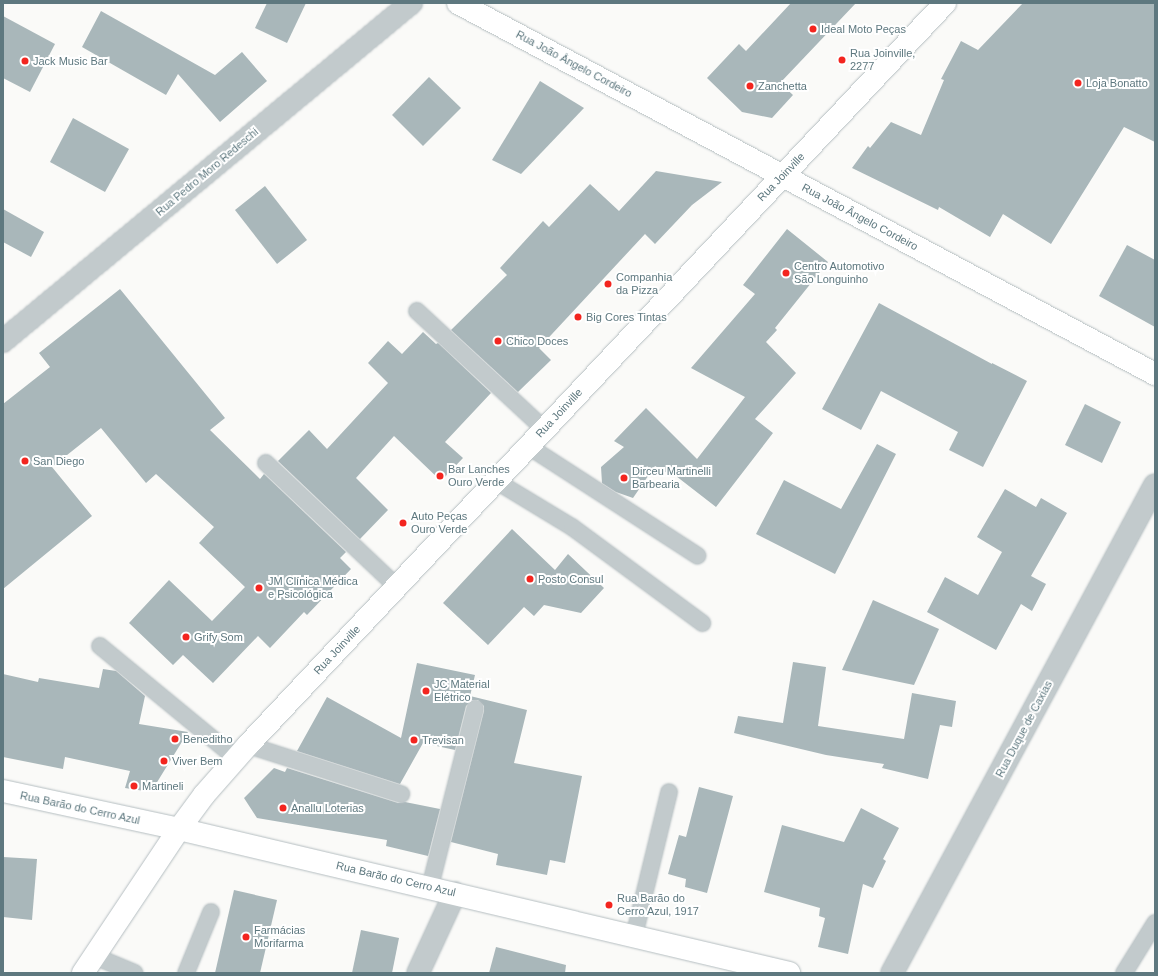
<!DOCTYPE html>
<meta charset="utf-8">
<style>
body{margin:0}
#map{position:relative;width:1158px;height:976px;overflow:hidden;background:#fafaf8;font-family:Helvetica,sans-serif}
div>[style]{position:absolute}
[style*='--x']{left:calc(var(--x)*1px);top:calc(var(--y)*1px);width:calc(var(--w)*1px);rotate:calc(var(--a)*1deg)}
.building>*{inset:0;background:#a9b7ba}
.roads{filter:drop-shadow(0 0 1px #b5bec1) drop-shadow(0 0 1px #b5bec1)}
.lane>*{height:16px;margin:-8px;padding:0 8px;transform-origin:8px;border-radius:8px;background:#c2cacc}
.street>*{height:22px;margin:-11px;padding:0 11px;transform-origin:11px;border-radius:11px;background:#c2cacc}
.secondary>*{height:22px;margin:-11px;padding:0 11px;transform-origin:11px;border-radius:11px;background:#fff}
.dots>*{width:11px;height:11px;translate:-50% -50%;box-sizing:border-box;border:2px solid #fff;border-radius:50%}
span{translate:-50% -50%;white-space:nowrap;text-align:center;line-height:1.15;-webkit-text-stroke:4px #fff;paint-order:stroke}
.poi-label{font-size:11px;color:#5e787f}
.left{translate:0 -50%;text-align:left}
.street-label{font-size:11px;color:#5e787f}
.frame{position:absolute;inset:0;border:4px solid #5e787f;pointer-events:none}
</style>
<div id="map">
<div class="building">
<div style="clip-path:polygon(267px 3px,306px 3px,287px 43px,255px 28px)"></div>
<div style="clip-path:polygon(791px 3px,856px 3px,780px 83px,793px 95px,772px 118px,742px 112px,707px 78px,739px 44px,746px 51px)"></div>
<div style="clip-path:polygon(1023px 3px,1155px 3px,1155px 142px,1124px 127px,1051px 244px,1003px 214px,990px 237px,939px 207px,938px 210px,852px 168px,868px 146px,870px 148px,891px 122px,921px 135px,944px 80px,941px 79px,961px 41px,978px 50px)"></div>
<div style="clip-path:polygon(101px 11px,215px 75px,242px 52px,267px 81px,220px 122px,178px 74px,166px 95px,82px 47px)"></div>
<div style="clip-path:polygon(3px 16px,55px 44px,30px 92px,3px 78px)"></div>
<div style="clip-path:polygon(429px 77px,461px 108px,423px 146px,392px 115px)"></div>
<div style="clip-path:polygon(540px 81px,584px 108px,521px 174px,492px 160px)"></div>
<div style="clip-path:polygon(73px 118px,129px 149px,105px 192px,50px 162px)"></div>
<div style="clip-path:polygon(656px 171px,722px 182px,692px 205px,655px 244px,645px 234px,539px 348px,551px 360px,518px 392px,451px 330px,507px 275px,500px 268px,543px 221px,549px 227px,590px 184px,619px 211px)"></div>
<div style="clip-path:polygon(265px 186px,307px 240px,277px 264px,235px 210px)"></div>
<div style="clip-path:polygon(3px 209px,44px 232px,31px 257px,3px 242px)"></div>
<div style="clip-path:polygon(787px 229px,828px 262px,775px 328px,777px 330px,766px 342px,796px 373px,755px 419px,773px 433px,716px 507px,676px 476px,674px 477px,655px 466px,633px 498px,616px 492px,602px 483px,601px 467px,624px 447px,614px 441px,646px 408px,697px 459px,745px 397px,691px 368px,755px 294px,743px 285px)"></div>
<div style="clip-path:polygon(1127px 245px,1155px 260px,1155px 327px,1099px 296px)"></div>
<div style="clip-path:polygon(120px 289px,225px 418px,210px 430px,260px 479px,264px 474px,346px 552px,340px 558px,351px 569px,307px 615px,304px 612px,270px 648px,258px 636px,213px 683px,183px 655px,173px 665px,129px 623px,169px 580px,212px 621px,245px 587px,199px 543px,214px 527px,156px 474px,146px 483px,101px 428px,52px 467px,92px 516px,3px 589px,3px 404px,50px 367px,39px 353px)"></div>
<div style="clip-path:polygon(879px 303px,992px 364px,992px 363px,1027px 381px,983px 467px,949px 450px,958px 432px,881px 391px,861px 430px,822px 409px)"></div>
<div style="clip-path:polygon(423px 332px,436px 344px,438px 343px,491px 393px,445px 442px,463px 458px,441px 481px,394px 436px,356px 478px,388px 510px,360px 539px,278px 461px,309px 430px,327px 449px,388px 383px,368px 363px,388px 341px,402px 354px)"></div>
<div style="clip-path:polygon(1085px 404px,1121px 422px,1102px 463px,1065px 445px)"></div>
<div style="clip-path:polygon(877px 444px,896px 454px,835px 574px,756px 534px,784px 480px,841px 509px)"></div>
<div style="clip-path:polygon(1005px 489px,1036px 507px,1041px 498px,1067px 513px,1031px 576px,1046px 584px,1032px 611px,1021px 604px,996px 650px,927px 612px,945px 577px,978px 595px,1002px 552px,977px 537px)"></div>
<div style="clip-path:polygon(512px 529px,555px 570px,568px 554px,604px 588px,581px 613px,544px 605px,534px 616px,524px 607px,488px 645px,443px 603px)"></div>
<div style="clip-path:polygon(873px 600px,939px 629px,914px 685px,842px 670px)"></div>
<div style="clip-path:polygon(793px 662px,826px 667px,818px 726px,904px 739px,912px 693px,956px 701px,952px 727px,940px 725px,928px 779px,882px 768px,884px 764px,826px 755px,734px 733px,738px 716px,783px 723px)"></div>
<div style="clip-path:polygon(417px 663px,475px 675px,470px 696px,527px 710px,514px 763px,582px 776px,565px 863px,550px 860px,547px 875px,496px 865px,498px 854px,451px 842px,484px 711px,484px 706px,478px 700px,472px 700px,466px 706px,455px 750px,423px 743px,400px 784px,297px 751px,327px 697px,401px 738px)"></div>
<div style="clip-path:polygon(103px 669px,116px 671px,145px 696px,139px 724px,188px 732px,151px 792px,125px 788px,130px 771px,65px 757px,63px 769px,3px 757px,3px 674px,38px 682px,39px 678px,99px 688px)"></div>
<div style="clip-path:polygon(274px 768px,285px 772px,287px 768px,398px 803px,405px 802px,440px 809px,428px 856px,386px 846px,387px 840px,257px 818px,244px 798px)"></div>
<div style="clip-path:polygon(699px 787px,733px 796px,707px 893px,685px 887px,686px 879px,668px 874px,679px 835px,686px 837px)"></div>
<div style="clip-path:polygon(861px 808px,899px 828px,883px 859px,886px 861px,873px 888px,863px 884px,848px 954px,818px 947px,825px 918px,819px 916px,820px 908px,764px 892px,782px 825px,844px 842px)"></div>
<div style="clip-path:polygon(3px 857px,37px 859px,32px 920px,3px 917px)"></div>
<div style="clip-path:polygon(234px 890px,277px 900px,260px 973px,215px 973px)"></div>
<div style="clip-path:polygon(361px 930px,399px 938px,392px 973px,352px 973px)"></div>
<div style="clip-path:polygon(496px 947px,566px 965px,565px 973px,489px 973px)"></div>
</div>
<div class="roads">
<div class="lane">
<div style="--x:417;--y:311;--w:173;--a:42.9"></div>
<div style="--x:528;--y:446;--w:202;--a:32.9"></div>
<div style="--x:266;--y:463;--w:180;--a:43.4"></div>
<div style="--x:496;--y:481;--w:89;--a:31.2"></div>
<div style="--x:572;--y:527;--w:162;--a:36.4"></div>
<div style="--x:100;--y:646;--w:176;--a:39.5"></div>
<div style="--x:248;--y:745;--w:161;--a:17.8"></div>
<div style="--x:430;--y:887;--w:184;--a:-75.8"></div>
<div style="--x:634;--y:936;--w:148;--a:-76.3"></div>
<div style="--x:94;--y:956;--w:44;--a:22.5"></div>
<div style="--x:186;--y:973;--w:66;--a:-67.7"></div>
<div style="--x:1124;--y:973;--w:59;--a:-58.2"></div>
</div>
<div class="street">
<div style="--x:3;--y:341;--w:530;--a:-39.64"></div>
<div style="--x:418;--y:973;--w:88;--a:-65.2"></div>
<div style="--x:892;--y:973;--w:554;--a:-61.68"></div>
</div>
<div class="secondary">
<div style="--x:458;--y:3;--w:790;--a:28.03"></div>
<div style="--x:3;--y:791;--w:180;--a:12.2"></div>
<div style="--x:179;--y:829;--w:627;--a:13.28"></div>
<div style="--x:83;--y:973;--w:173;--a:-56.3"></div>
<div style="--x:179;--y:829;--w:42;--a:-53.7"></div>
<div style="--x:204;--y:795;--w:67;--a:-48.7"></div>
<div style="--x:248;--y:745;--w:1018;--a:-46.79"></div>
</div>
</div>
<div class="dots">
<div style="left:813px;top:29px;background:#f3251f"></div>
<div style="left:842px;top:60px;background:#f3251f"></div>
<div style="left:25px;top:61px;background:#f3251f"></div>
<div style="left:1078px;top:83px;background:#f3251f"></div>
<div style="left:750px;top:86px;background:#f3251f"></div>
<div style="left:786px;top:273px;background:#f3251f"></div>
<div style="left:608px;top:284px;background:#f3251f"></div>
<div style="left:578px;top:317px;background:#f3251f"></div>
<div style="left:498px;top:341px;background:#f3251f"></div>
<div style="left:25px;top:461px;background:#f3251f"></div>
<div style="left:440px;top:476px;background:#f3251f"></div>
<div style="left:624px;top:478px;background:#f3251f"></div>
<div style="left:403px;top:523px;background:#f3251f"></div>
<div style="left:530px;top:579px;background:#f3251f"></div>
<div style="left:259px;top:588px;background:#f3251f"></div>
<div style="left:186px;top:637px;background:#f3251f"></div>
<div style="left:426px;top:691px;background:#f3251f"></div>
<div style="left:175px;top:739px;background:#f3251f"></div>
<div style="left:414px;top:740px;background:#f3251f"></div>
<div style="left:164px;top:761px;background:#f3251f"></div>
<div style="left:134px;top:786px;background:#f3251f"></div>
<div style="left:283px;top:808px;background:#f3251f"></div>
<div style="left:609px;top:905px;background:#f3251f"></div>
<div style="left:246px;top:937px;background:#f3251f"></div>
</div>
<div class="poi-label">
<span class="left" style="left:821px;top:29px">Ideal Moto Peças</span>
<span class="left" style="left:850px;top:60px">Rua Joinville,<br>2277</span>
<span class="left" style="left:33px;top:61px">Jack Music Bar</span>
<span class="left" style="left:1086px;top:83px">Loja Bonatto</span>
<span class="left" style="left:758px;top:86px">Zanchetta</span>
<span class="left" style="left:794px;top:273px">Centro Automotivo<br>São Longuinho</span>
<span class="left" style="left:616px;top:284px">Companhia<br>da Pizza</span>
<span class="left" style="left:586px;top:317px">Big Cores Tintas</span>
<span class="left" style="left:506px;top:341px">Chico Doces</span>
<span class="left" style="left:33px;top:461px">San Diego</span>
<span class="left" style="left:448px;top:476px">Bar Lanches<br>Ouro Verde</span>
<span class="left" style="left:632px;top:478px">Dirceu Martinelli<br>Barbearia</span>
<span class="left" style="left:411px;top:523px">Auto Peças<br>Ouro Verde</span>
<span class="left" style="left:538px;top:579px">Posto Consul</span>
<span class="left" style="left:268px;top:588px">JM Clínica Médica<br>e Psicológica</span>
<span class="left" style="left:194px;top:637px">Grify Som</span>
<span class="left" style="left:434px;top:691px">JC Material<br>Elétrico</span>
<span class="left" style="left:183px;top:739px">Beneditho</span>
<span class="left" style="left:422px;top:740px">Trevisan</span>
<span class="left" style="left:172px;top:761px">Viver Bem</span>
<span class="left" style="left:142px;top:786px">Martineli</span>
<span class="left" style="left:291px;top:808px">Anallu Loterias</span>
<span class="left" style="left:617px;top:905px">Rua Barão do<br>Cerro Azul, 1917</span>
<span class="left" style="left:254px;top:937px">Farmácias<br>Morifarma</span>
</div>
<div class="street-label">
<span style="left:574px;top:64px;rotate:28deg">Rua João Ângelo Cordeiro</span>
<span style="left:207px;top:172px;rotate:-40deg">Rua Pedro Moro Redeschi</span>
<span style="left:781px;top:177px;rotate:-46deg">Rua Joinville</span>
<span style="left:860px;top:217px;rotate:28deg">Rua João Ângelo Cordeiro</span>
<span style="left:559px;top:413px;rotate:-47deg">Rua Joinville</span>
<span style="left:337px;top:650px;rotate:-47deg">Rua Joinville</span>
<span style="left:1024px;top:729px;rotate:-62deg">Rua Duque de Caxias</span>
<span style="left:80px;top:808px;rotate:12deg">Rua Barão do Cerro Azul</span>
<span style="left:396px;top:879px;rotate:13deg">Rua Barão do Cerro Azul</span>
</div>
<div class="frame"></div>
</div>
